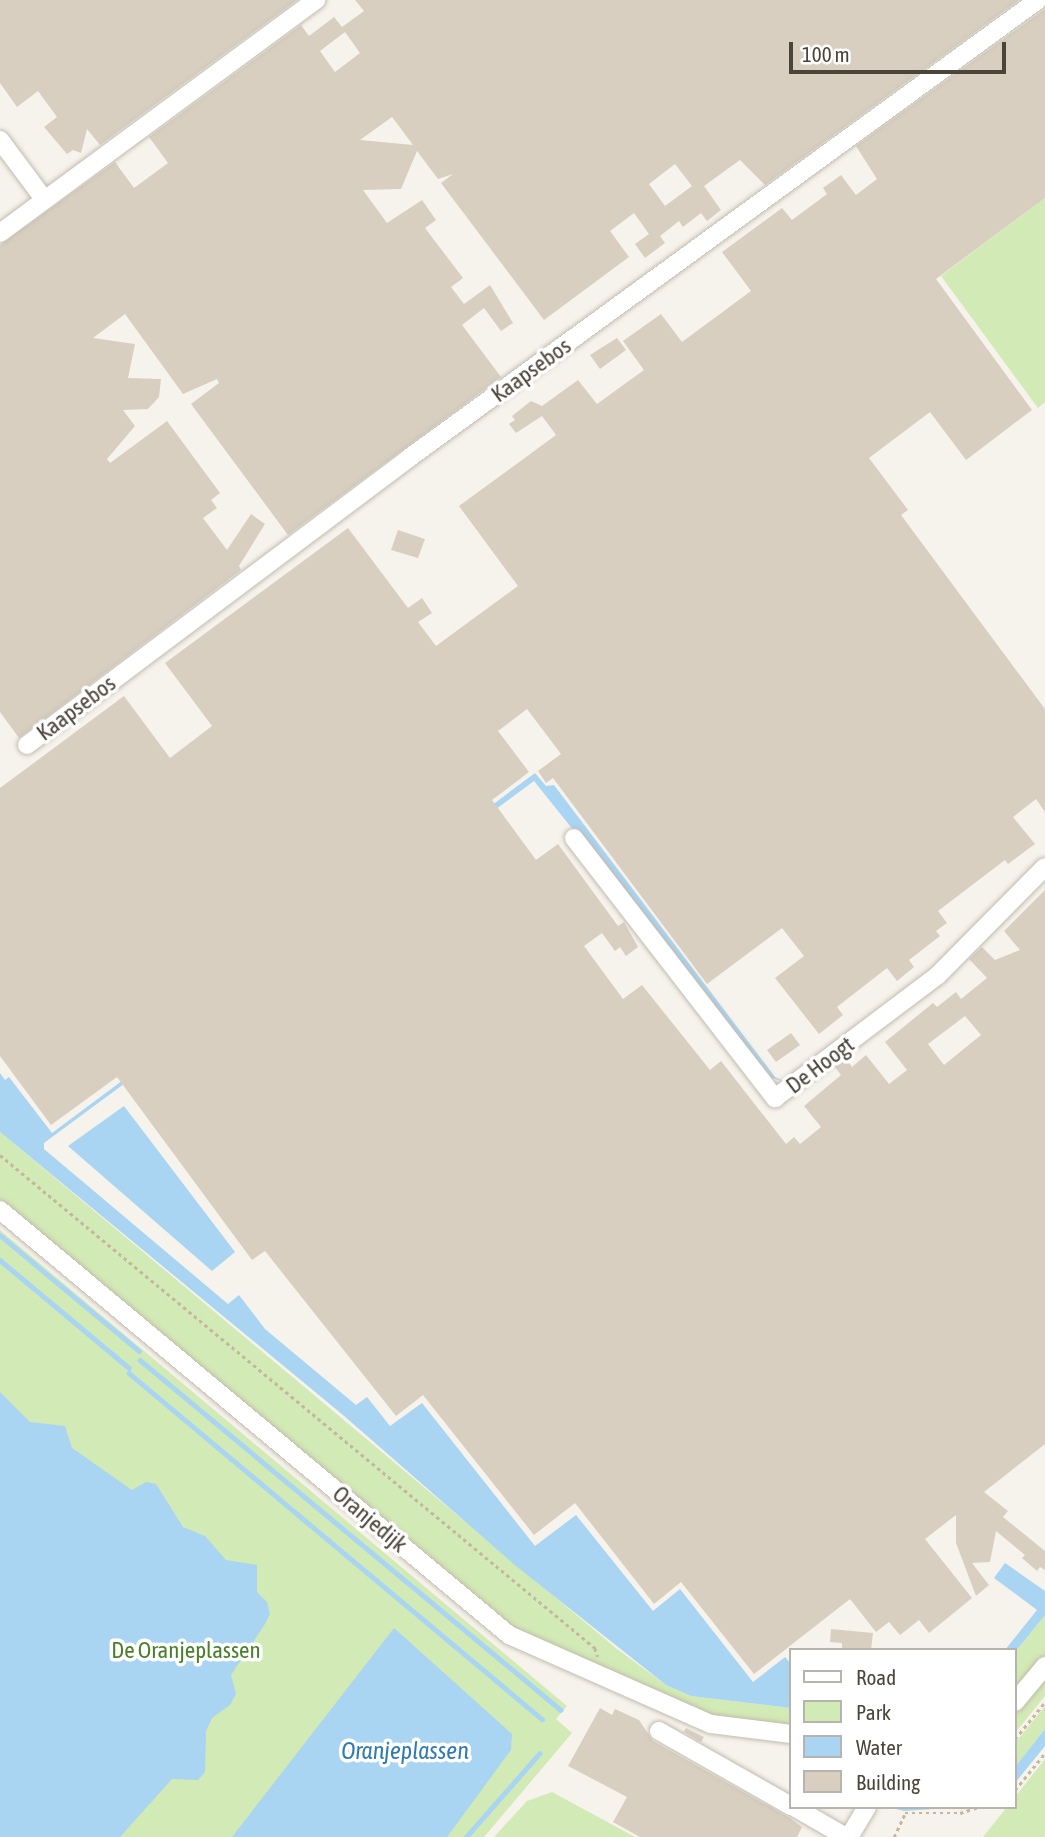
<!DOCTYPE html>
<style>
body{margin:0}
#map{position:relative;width:1045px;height:1837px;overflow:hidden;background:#f6f3ec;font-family:"Asap Condensed",sans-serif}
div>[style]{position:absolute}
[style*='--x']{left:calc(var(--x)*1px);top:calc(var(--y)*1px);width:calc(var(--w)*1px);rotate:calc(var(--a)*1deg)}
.green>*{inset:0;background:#d2eab5}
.water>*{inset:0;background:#a9d4f2}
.stream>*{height:4.5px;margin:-2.25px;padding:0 2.25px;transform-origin:2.25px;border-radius:2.25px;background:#a9d4f2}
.building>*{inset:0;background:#d8cfc1}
.path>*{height:2.5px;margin-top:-1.25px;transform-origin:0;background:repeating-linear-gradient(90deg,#c4b79f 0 3.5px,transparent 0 7px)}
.roads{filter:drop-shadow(0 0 2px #c2bbae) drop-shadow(0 0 2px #c2bbae)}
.minor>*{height:18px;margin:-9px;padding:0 9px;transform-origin:9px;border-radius:9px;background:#fff}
span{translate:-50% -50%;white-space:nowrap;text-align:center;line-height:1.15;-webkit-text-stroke:7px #fff;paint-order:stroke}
.street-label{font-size:23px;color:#4b4439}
.park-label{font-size:23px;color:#4a7f2a}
.water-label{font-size:24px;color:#2e7ab2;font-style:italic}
.legend{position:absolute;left:789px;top:1648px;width:228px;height:161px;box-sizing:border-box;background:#fff;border:2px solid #b7b4b0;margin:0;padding:9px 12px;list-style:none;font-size:21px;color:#4b4439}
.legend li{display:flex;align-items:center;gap:14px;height:35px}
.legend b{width:35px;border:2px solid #b7b4b0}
.scale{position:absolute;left:789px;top:42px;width:217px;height:32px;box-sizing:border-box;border:4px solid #4b4439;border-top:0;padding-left:9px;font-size:21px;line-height:24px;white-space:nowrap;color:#4b4439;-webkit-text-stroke:5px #fff;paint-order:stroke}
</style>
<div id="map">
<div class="green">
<div style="clip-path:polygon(1045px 198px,1045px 402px,1038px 408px,941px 276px)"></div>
<div style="clip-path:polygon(0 1132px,617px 1649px,666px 1685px,691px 1696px,791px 1708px,791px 1729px,722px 1720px,518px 1635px,0 1207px)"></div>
<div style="clip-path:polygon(0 1230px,567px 1706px,556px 1719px,572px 1733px,484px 1837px,0 1837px)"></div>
<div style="clip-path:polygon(1045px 1615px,1045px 1661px,1015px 1697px,1015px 1652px)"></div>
<div style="clip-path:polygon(1045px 1671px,1045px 1696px,1015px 1733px,1015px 1709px)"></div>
<div style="clip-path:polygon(1045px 1706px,1045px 1729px,1015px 1767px,1015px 1743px)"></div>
<div style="clip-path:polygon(1045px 1759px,1045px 1837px,983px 1837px,1007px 1807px,1015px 1807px,1015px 1797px)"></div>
<div style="clip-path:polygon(552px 1792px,635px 1837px,494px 1837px,527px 1801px)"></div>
</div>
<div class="water">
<div style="clip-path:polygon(535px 773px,546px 786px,554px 785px,775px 1077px,781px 1080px,809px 1064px,785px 1082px,772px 1078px,534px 781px,44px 1143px,44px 1149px,228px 1304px,239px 1295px,265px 1329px,356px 1405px,367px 1397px,390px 1426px,422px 1403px,535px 1546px,576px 1515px,653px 1611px,680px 1589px,753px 1682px,785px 1657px,791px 1664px,791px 1708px,691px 1696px,666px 1685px,516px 1566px,343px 1415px,0 1132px,0 1073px,5px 1080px,9px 1077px,52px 1133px)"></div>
<div style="clip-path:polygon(124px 1106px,235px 1252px,212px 1271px,68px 1146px)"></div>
<div style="clip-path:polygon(0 1392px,30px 1422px,65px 1426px,72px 1448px,132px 1490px,146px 1482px,156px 1484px,183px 1527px,205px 1536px,226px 1560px,257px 1565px,257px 1592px,267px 1602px,270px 1614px,265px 1624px,231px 1675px,236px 1694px,230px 1705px,212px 1718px,206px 1731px,205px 1772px,198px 1780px,172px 1779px,120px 1837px,0 1837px)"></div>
<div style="clip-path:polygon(1005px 1563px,1045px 1591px,1045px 1615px,1015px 1652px,1005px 1650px,1037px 1610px,994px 1578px)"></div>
<div style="clip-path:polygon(394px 1628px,512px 1734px,511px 1750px,447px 1837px,232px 1837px)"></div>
<div style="clip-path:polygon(1045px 1729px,1045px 1746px,1015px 1783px,1015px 1767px)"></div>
<div style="clip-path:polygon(888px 1807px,966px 1807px,904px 1811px)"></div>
</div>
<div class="stream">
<div style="--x:0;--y:1235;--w:181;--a:39.8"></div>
<div style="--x:0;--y:1260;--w:168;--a:39.9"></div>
<div style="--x:140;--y:1360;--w:547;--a:39.74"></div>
<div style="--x:129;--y:1373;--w:539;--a:39.96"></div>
<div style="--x:466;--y:1837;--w:111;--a:-48.7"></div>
</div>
<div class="building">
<div style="clip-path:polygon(0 0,297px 0,100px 145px,87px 129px,81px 153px,73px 150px,67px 154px,44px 127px,57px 117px,38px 91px,17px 107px,0 83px)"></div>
<div style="clip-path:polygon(evenodd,355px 0,1019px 0,765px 185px,740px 160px,704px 186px,721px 210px,707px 221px,701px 213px,683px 227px,679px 221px,660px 236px,665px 243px,645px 258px,635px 244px,649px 234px,634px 213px,610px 231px,629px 257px,544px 320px,441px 183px,453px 174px,438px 179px,417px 151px,401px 189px,363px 190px,387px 223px,422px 200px,436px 220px,425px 228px,463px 278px,451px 287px,464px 304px,490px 285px,513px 323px,501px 331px,484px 308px,462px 325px,501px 377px,288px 535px,191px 404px,219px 383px,217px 379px,183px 394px,125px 314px,93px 338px,135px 344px,128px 378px,161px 379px,159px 397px,148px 409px,123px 410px,135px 426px,107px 459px,110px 463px,167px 421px,220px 493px,211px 500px,217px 508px,203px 518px,227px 550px,251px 514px,265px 524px,239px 566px,241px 570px,19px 738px,0 712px,0 245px,115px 162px,134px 188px,168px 163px,149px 137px,301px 25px,309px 36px,334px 17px,342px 27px,364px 11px,355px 0,345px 32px,360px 53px,335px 72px,320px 51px,345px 32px,355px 0,392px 117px,413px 145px,360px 140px,392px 117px,355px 0,675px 164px,692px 186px,665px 206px,649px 184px,675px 164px)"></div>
<div style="clip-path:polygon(evenodd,1045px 9px,1045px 198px,936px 279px,1032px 410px,966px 460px,930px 412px,869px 458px,908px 510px,901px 515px,1045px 709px,1045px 812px,1036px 799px,1013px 817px,1035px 844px,1008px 864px,1005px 860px,938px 911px,947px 923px,936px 931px,940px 936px,909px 960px,914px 967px,897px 981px,887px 968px,837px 1007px,843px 1015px,819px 1034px,775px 978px,804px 956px,782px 928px,707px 984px,553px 778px,546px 783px,538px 771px,561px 754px,527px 709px,498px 731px,529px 772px,492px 800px,536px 860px,558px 844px,618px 926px,624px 922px,638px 947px,626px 956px,620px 947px,615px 951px,602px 933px,584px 946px,623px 999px,642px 985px,710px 1070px,721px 1061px,786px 1144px,794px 1137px,800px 1144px,821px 1127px,804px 1106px,841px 1075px,835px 1067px,846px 1059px,852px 1067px,866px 1055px,889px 1084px,907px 1070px,885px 1042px,933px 1003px,937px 1007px,956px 992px,961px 999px,987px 978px,969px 959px,982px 947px,995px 960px,1020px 950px,1004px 931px,1045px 890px,1045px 1444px,984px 1492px,1008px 1511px,1003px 1517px,1045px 1551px,1045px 1570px,1040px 1567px,1037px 1571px,1022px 1558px,1025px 1555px,996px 1531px,990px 1562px,972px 1563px,989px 1585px,976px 1596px,956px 1543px,956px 1515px,925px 1539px,972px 1598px,950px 1616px,929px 1633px,919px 1620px,900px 1635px,889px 1622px,876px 1632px,850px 1599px,754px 1674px,681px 1582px,654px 1604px,575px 1503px,534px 1535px,423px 1395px,396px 1416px,265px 1251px,252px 1260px,117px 1077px,51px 1125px,0 1056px,0 788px,124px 696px,170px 758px,212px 726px,165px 663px,348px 528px,408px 608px,422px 598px,432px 613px,418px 622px,436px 646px,518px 586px,459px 506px,556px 435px,542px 416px,516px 433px,509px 424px,515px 420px,512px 416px,531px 401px,542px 406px,578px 380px,597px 404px,644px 370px,623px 341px,661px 314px,682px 342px,751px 291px,722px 252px,782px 208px,792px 220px,827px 194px,823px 188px,841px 175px,856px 195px,877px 179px,856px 146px,1045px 9px,965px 1016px,981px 1035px,944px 1065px,928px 1044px,965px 1016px)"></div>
<div style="clip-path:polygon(617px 338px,626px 350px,600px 369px,590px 355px)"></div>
<div style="clip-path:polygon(398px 530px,425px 539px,418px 558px,391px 550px)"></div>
<div style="clip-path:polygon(791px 1033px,800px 1045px,776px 1062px,767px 1050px)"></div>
<div style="clip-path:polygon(831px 1629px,873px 1633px,871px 1650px,842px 1650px,842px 1643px,830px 1642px)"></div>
<div style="clip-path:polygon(600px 1708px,612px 1715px,615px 1709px,639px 1720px,653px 1741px,790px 1818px,802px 1827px,797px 1837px,640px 1837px,613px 1822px,627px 1797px,568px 1766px)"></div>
<div style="clip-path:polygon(686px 1728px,704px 1737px,701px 1742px,684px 1732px)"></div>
</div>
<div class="path">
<div style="--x:0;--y:1155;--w:773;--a:39.64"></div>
<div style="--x:595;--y:1648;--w:9;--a:72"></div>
<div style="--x:1015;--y:1739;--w:48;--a:-51"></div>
<div style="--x:1015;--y:1790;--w:48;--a:-51"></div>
<div style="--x:894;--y:1837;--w:26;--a:-65"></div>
<div style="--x:905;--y:1813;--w:55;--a:0"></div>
<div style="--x:960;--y:1813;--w:20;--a:-18"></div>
</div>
<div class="roads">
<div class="minor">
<div style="--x:0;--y:140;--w:74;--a:53.3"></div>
<div style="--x:0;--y:233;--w:393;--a:-36.4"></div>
<div style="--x:27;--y:745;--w:478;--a:-36.9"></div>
<div style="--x:409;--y:458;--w:778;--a:-36.06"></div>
<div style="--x:574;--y:838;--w:329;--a:52.3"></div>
<div style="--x:775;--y:1098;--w:203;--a:-37"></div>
<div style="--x:937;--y:976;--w:153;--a:-45.3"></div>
<div style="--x:0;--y:1210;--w:663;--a:39.86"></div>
<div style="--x:509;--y:1635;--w:221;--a:23.8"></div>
<div style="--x:711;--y:1724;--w:81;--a:7.1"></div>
<div style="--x:1015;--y:1702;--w:47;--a:-50.2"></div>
<div style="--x:659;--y:1731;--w:152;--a:29.6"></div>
<div style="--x:794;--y:1807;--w:60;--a:30"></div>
<div style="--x:849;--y:1837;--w:35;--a:-59"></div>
</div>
</div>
<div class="street-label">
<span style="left:531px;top:370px;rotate:-36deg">Kaapsebos</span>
<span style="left:76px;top:708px;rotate:-37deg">Kaapsebos</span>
<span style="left:820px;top:1065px;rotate:-37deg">De Hoogt</span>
<span style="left:370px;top:1519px;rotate:40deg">Oranjedijk</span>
</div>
<div class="park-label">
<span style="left:186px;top:1650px">De Oranjeplassen</span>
</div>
<div class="water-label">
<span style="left:405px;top:1751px">Oranjeplassen</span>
</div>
<ul class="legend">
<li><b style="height:9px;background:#fff"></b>Road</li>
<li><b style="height:19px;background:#d2eab5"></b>Park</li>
<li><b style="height:19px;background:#a9d4f2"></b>Water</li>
<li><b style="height:19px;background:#d8cfc1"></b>Building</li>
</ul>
<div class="scale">100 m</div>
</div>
